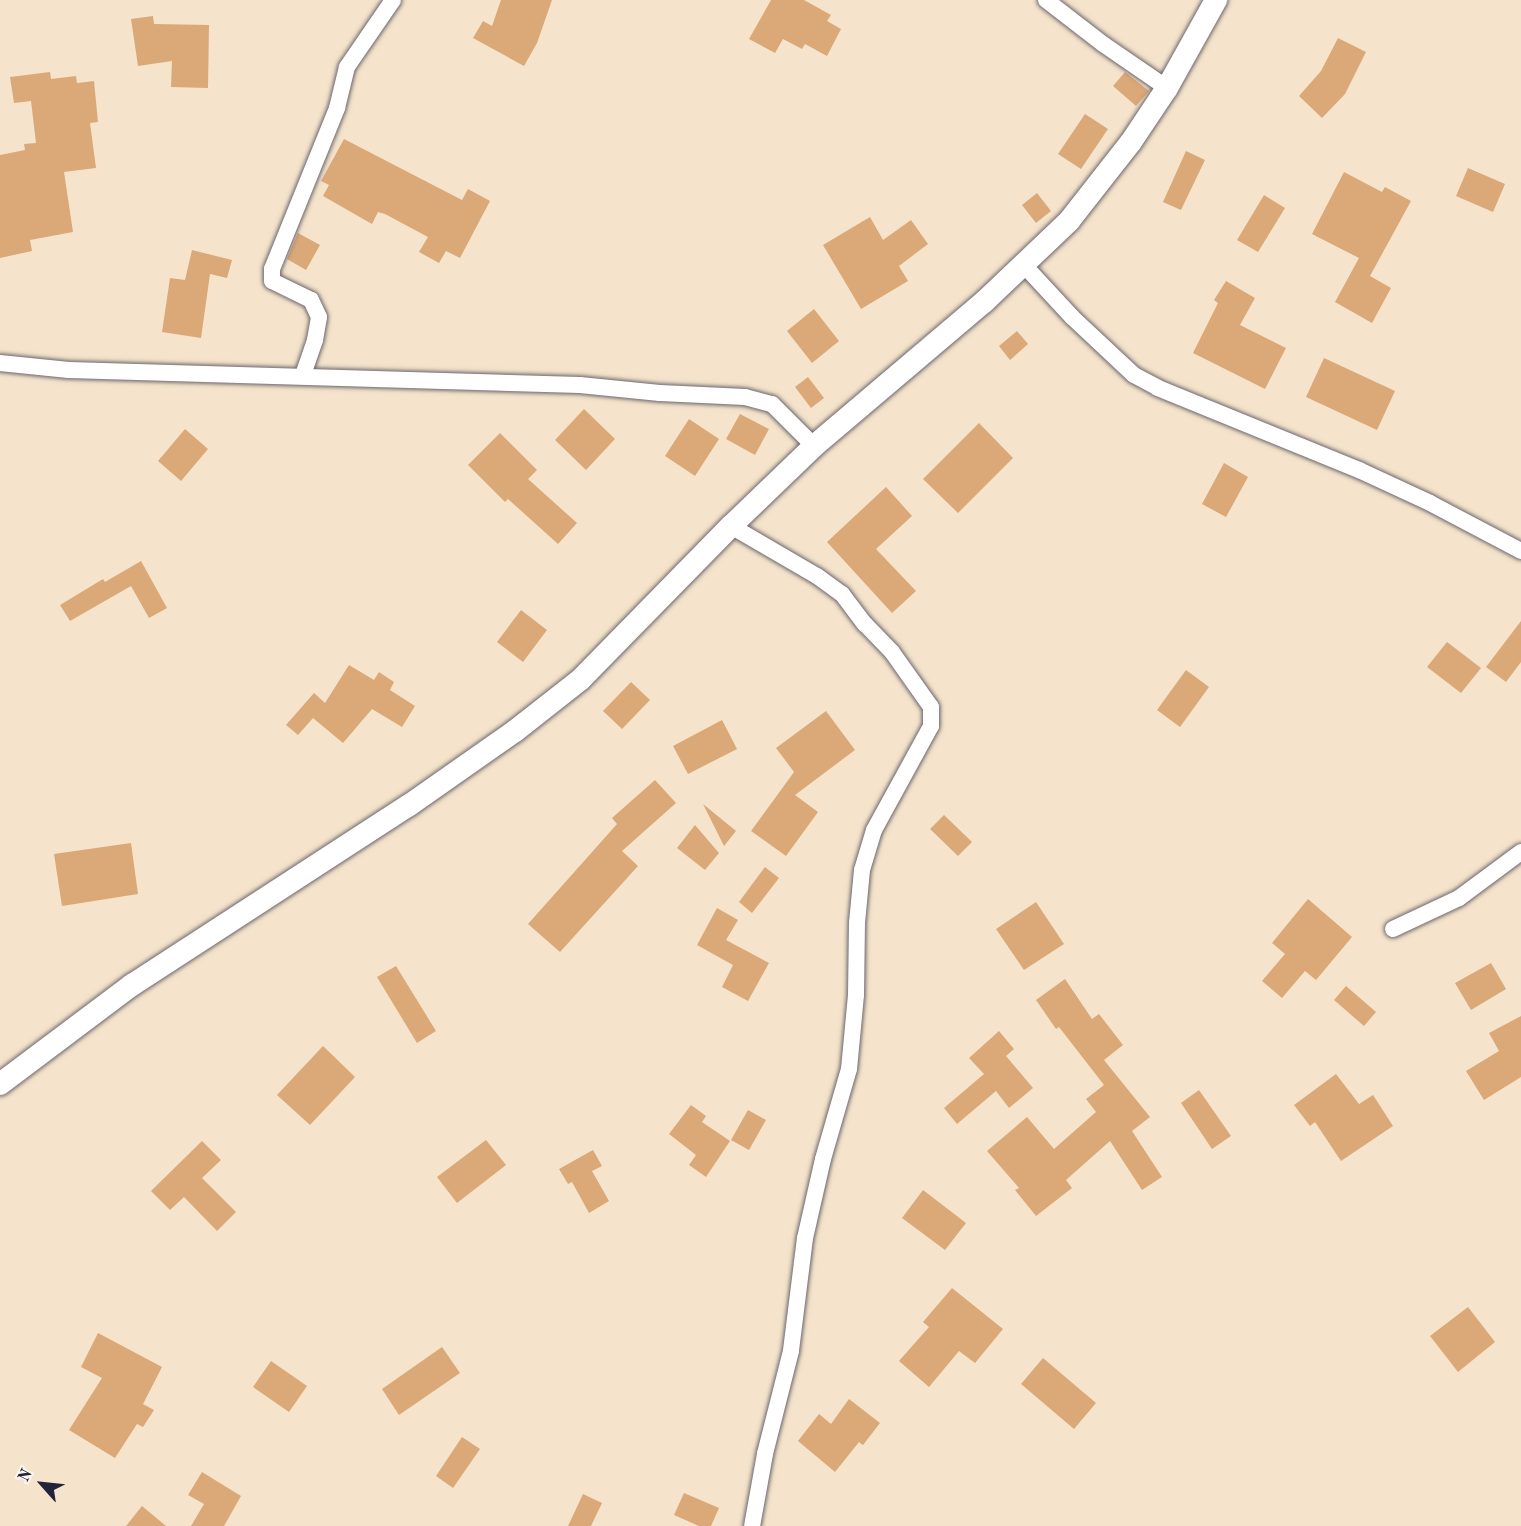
<!DOCTYPE html>
<style>
body{margin:0}
#map{position:relative;width:1521px;height:1526px;overflow:hidden;background:#f5e4cb;font-family:"Old Standard TT",serif}
div>[style]{position:absolute}
[style*='--x']{left:calc(var(--x)*1px);top:calc(var(--y)*1px);width:calc(var(--w)*1px);rotate:calc(var(--a)*1deg)}
.building>*{inset:0;background:#dba878}
.roads{filter:drop-shadow(0 0 2px #6c666d) drop-shadow(0 0 2px #6c666d)}
.minor>*{height:16px;margin:-8px;padding:0 8px;transform-origin:8px;border-radius:8px;background:#fff}
.secondary>*{height:22px;margin:-11px;padding:0 11px;transform-origin:11px;border-radius:11px;background:#fff}
span{translate:-50% -50%;white-space:nowrap;text-align:center;line-height:1.15;-webkit-text-stroke:4.5px #fbf7ec;paint-order:stroke}
.north{position:absolute;left:12px;top:1454px;width:60px;height:60px;-webkit-text-stroke:4px #fbf7ec;paint-order:stroke;rotate:297deg;font-size:16px;font-weight:700;line-height:24px;text-align:center;color:#22223b}
.north::after{content:'';display:block;margin:auto;width:21px;height:27px;background:#22223b;clip-path:polygon(50% 0,100% 100%,50% 72%,0 100%)}
</style>
<div id="map">
<div class="building">
<div style="clip-path:polygon(501px 0,552px 0,537px 43px,524px 66px,473px 38px,483px 21px,492px 26px)"></div>
<div style="clip-path:polygon(771px 0,804px 0,831px 15px,827px 21px,841px 29px,827px 56px,805px 44px,802px 49px,783px 39px,775px 53px,749px 39px)"></div>
<div style="clip-path:polygon(153px 16px,154px 24px,209px 25px,208px 88px,171px 87px,172px 61px,138px 66px,131px 19px)"></div>
<div style="clip-path:polygon(1338px 38px,1366px 52px,1345px 94px,1322px 118px,1299px 96px,1321px 71px)"></div>
<div style="clip-path:polygon(50px 72px,51px 79px,76px 76px,77px 83px,94px 81px,98px 122px,90px 123px,96px 168px,64px 172px,73px 232px,30px 240px,32px 251px,0 258px,0 155px,25px 150px,24px 144px,36px 143px,31px 101px,14px 103px,10px 77px)"></div>
<div style="clip-path:polygon(1125px 72px,1149px 91px,1136px 106px,1113px 86px)"></div>
<div style="clip-path:polygon(1085px 114px,1108px 129px,1081px 169px,1058px 154px)"></div>
<div style="clip-path:polygon(344px 139px,462px 200px,468px 189px,490px 201px,460px 258px,446px 251px,439px 263px,419px 252px,428px 237px,385px 214px,378px 212px,372px 224px,323px 196px,329px 185px,321px 181px)"></div>
<div style="clip-path:polygon(1186px 151px,1205px 160px,1181px 210px,1163px 202px)"></div>
<div style="clip-path:polygon(1468px 168px,1505px 184px,1493px 212px,1456px 196px)"></div>
<div style="clip-path:polygon(1344px 172px,1382px 192px,1385px 187px,1411px 201px,1370px 276px,1391px 288px,1372px 323px,1335px 302px,1359px 258px,1312px 234px)"></div>
<div style="clip-path:polygon(1037px 193px,1051px 211px,1036px 223px,1022px 205px)"></div>
<div style="clip-path:polygon(1264px 195px,1285px 208px,1258px 252px,1237px 240px)"></div>
<div style="clip-path:polygon(870px 217px,883px 240px,911px 220px,928px 244px,899px 266px,908px 281px,861px 309px,823px 245px)"></div>
<div style="clip-path:polygon(298px 233px,320px 245px,306px 270px,287px 259px)"></div>
<div style="clip-path:polygon(192px 250px,232px 260px,227px 278px,210px 274px,201px 338px,162px 332px,170px 278px,185px 280px)"></div>
<div style="clip-path:polygon(1226px 281px,1255px 298px,1240px 325px,1286px 348px,1265px 389px,1193px 353px,1218px 303px,1214px 300px)"></div>
<div style="clip-path:polygon(814px 309px,839px 341px,812px 363px,787px 331px)"></div>
<div style="clip-path:polygon(1017px 331px,1028px 344px,1010px 360px,999px 346px)"></div>
<div style="clip-path:polygon(1324px 358px,1395px 391px,1377px 430px,1306px 397px)"></div>
<div style="clip-path:polygon(808px 377px,824px 398px,811px 408px,795px 387px)"></div>
<div style="clip-path:polygon(584px 409px,615px 439px,586px 470px,555px 440px)"></div>
<div style="clip-path:polygon(740px 414px,769px 429px,755px 455px,726px 439px)"></div>
<div style="clip-path:polygon(689px 419px,719px 439px,695px 476px,665px 456px)"></div>
<div style="clip-path:polygon(979px 423px,1013px 458px,958px 513px,923px 479px)"></div>
<div style="clip-path:polygon(185px 429px,208px 449px,181px 481px,158px 461px)"></div>
<div style="clip-path:polygon(500px 433px,537px 470px,528px 479px,577px 523px,558px 544px,508px 499px,505px 502px,468px 465px)"></div>
<div style="clip-path:polygon(1224px 463px,1248px 477px,1226px 517px,1202px 504px)"></div>
<div style="clip-path:polygon(886px 487px,912px 516px,876px 549px,916px 591px,892px 613px,827px 542px)"></div>
<div style="clip-path:polygon(141px 561px,167px 608px,149px 618px,131px 586px,70px 621px,60px 605px,103px 579px,105px 582px)"></div>
<div style="clip-path:polygon(521px 610px,547px 630px,523px 662px,497px 642px)"></div>
<div style="clip-path:polygon(1521px 621px,1521px 662px,1506px 682px,1486px 667px)"></div>
<div style="clip-path:polygon(1447px 642px,1481px 668px,1461px 693px,1427px 667px)"></div>
<div style="clip-path:polygon(349px 665px,374px 680px,379px 672px,394px 682px,390px 690px,415px 706px,402px 727px,372px 709px,343px 743px,313px 718px,298px 735px,286px 725px,314px 693px,325px 703px)"></div>
<div style="clip-path:polygon(1186px 670px,1209px 687px,1180px 727px,1157px 710px)"></div>
<div style="clip-path:polygon(631px 682px,650px 700px,622px 729px,603px 711px)"></div>
<div style="clip-path:polygon(826px 711px,855px 750px,795px 795px,818px 812px,786px 856px,751px 831px,794px 772px,776px 748px)"></div>
<div style="clip-path:polygon(722px 720px,737px 749px,688px 774px,673px 746px)"></div>
<div style="clip-path:polygon(655px 780px,676px 803px,622px 851px,638px 866px,560px 952px,528px 924px,617px 824px,612px 818px)"></div>
<div style="clip-path:polygon(703px 804px,736px 831px,724px 846px)"></div>
<div style="clip-path:polygon(944px 815px,972px 842px,958px 856px,930px 829px)"></div>
<div style="clip-path:polygon(695px 825px,719px 853px,705px 870px,677px 848px)"></div>
<div style="clip-path:polygon(131px 843px,138px 894px,62px 906px,54px 854px)"></div>
<div style="clip-path:polygon(765px 867px,779px 878px,752px 913px,739px 902px)"></div>
<div style="clip-path:polygon(1308px 899px,1352px 937px,1316px 980px,1305px 971px,1282px 998px,1262px 981px,1285px 954px,1272px 943px)"></div>
<div style="clip-path:polygon(1036px 902px,1064px 944px,1024px 970px,996px 929px)"></div>
<div style="clip-path:polygon(717px 908px,738px 920px,726px 940px,769px 963px,748px 1001px,722px 987px,733px 965px,697px 945px)"></div>
<div style="clip-path:polygon(1491px 963px,1506px 989px,1471px 1010px,1455px 983px)"></div>
<div style="clip-path:polygon(396px 966px,436px 1031px,417px 1043px,377px 977px)"></div>
<div style="clip-path:polygon(1065px 979px,1092px 1019px,1099px 1014px,1123px 1045px,1104px 1060px,1150px 1117px,1132px 1131px,1162px 1177px,1142px 1190px,1110px 1141px,1066px 1180px,1072px 1188px,1036px 1216px,1015px 1190px,1019px 1188px,987px 1151px,1027px 1117px,1054px 1149px,1096px 1112px,1086px 1099px,1104px 1085px,1059px 1027px,1056px 1029px,1036px 1000px)"></div>
<div style="clip-path:polygon(1346px 986px,1376px 1012px,1364px 1026px,1334px 1000px)"></div>
<div style="clip-path:polygon(1521px 1016px,1521px 1077px,1484px 1100px,1466px 1071px,1499px 1051px,1489px 1033px)"></div>
<div style="clip-path:polygon(999px 1031px,1014px 1049px,1006px 1056px,1033px 1088px,1009px 1108px,996px 1091px,957px 1124px,944px 1108px,984px 1074px,969px 1058px)"></div>
<div style="clip-path:polygon(323px 1046px,355px 1077px,310px 1125px,277px 1095px)"></div>
<div style="clip-path:polygon(1336px 1074px,1359px 1104px,1373px 1095px,1393px 1126px,1341px 1161px,1315px 1122px,1310px 1126px,1294px 1105px)"></div>
<div style="clip-path:polygon(1199px 1090px,1231px 1136px,1212px 1149px,1181px 1103px)"></div>
<div style="clip-path:polygon(691px 1105px,706px 1116px,702px 1122px,730px 1141px,706px 1177px,689px 1165px,696px 1155px,669px 1134px)"></div>
<div style="clip-path:polygon(748px 1110px,766px 1120px,749px 1150px,731px 1140px)"></div>
<div style="clip-path:polygon(486px 1140px,506px 1165px,457px 1203px,437px 1177px)"></div>
<div style="clip-path:polygon(202px 1141px,221px 1160px,202px 1178px,236px 1212px,217px 1231px,184px 1197px,170px 1210px,151px 1191px)"></div>
<div style="clip-path:polygon(593px 1150px,602px 1166px,592px 1171px,609px 1201px,589px 1213px,572px 1182px,568px 1184px,559px 1169px)"></div>
<div style="clip-path:polygon(923px 1190px,966px 1223px,945px 1250px,902px 1218px)"></div>
<div style="clip-path:polygon(952px 1288px,1003px 1329px,975px 1363px,959px 1351px,929px 1387px,899px 1361px,929px 1327px,923px 1322px)"></div>
<div style="clip-path:polygon(1468px 1307px,1495px 1342px,1458px 1372px,1430px 1336px)"></div>
<div style="clip-path:polygon(98px 1333px,162px 1367px,143px 1404px,154px 1410px,143px 1427px,137px 1424px,115px 1458px,69px 1430px,102px 1378px,81px 1367px)"></div>
<div style="clip-path:polygon(442px 1347px,460px 1373px,399px 1415px,382px 1389px)"></div>
<div style="clip-path:polygon(1043px 1358px,1096px 1403px,1074px 1429px,1021px 1384px)"></div>
<div style="clip-path:polygon(271px 1361px,307px 1386px,289px 1412px,253px 1387px)"></div>
<div style="clip-path:polygon(849px 1399px,880px 1423px,863px 1445px,859px 1442px,835px 1472px,798px 1441px,819px 1414px,831px 1424px)"></div>
<div style="clip-path:polygon(462px 1437px,480px 1449px,453px 1488px,436px 1476px)"></div>
<div style="clip-path:polygon(202px 1472px,241px 1496px,224px 1526px,191px 1526px,204px 1504px,188px 1495px)"></div>
<div style="clip-path:polygon(684px 1493px,719px 1508px,711px 1526px,699px 1526px,674px 1515px)"></div>
<div style="clip-path:polygon(583px 1494px,602px 1503px,591px 1526px,568px 1526px)"></div>
<div style="clip-path:polygon(142px 1506px,166px 1526px,126px 1526px)"></div>
</div>
<div class="roads">
<div class="minor">
<div style="--x:1046;--y:0;--w:72;--a:37.7"></div>
<div style="--x:1103;--y:44;--w:78;--a:34.5"></div>
<div style="--x:1022;--y:263;--w:74;--a:47.2"></div>
<div style="--x:1072;--y:317;--w:85;--a:43.1"></div>
<div style="--x:1134;--y:375;--w:27;--a:28"></div>
<div style="--x:1158;--y:388;--w:217;--a:22.2"></div>
<div style="--x:1359;--y:470;--w:78;--a:24.9"></div>
<div style="--x:1430;--y:503;--w:103;--a:27.8"></div>
<div style="--x:0;--y:363;--w:69;--a:5.8"></div>
<div style="--x:69;--y:370;--w:511;--a:1.68"></div>
<div style="--x:580;--y:385;--w:80;--a:5.7"></div>
<div style="--x:660;--y:393;--w:85;--a:2.7"></div>
<div style="--x:745;--y:397;--w:28;--a:15"></div>
<div style="--x:772;--y:404;--w:59;--a:45"></div>
<div style="--x:303;--y:375;--w:37;--a:-71"></div>
<div style="--x:315;--y:340;--w:23;--a:-80"></div>
<div style="--x:319;--y:317;--w:19;--a:-115"></div>
<div style="--x:311;--y:300;--w:43;--a:-154"></div>
<div style="--x:272;--y:281;--w:12;--a:-90"></div>
<div style="--x:272;--y:269;--w:174;--a:-68"></div>
<div style="--x:337;--y:108;--w:42;--a:-76.3"></div>
<div style="--x:347;--y:67;--w:81;--a:-55.5"></div>
<div style="--x:731;--y:526;--w:99;--a:30.2"></div>
<div style="--x:817;--y:576;--w:31;--a:36"></div>
<div style="--x:842;--y:594;--w:38;--a:53"></div>
<div style="--x:865;--y:624;--w:39;--a:46"></div>
<div style="--x:892;--y:652;--w:67;--a:54.7"></div>
<div style="--x:931;--y:707;--w:19;--a:90"></div>
<div style="--x:931;--y:726;--w:119;--a:118.7"></div>
<div style="--x:874;--y:830;--w:42;--a:106.7"></div>
<div style="--x:862;--y:870;--w:53;--a:95.4"></div>
<div style="--x:857;--y:923;--w:72;--a:90.8"></div>
<div style="--x:856;--y:995;--w:74;--a:95.4"></div>
<div style="--x:849;--y:1069;--w:94;--a:106.1"></div>
<div style="--x:823;--y:1159;--w:81;--a:102.8"></div>
<div style="--x:805;--y:1238;--w:114;--a:97.1"></div>
<div style="--x:791;--y:1351;--w:106;--a:104.2"></div>
<div style="--x:765;--y:1454;--w:73;--a:100.2"></div>
<div style="--x:1393;--y:929;--w:73;--a:-25.2"></div>
<div style="--x:1459;--y:898;--w:77;--a:-36.6"></div>
</div>
<div class="secondary">
<div style="--x:0;--y:1084;--w:165;--a:-36.9"></div>
<div style="--x:132;--y:985;--w:329;--a:-33"></div>
<div style="--x:408;--y:806;--w:131;--a:-35"></div>
<div style="--x:515;--y:731;--w:84;--a:-38.2"></div>
<div style="--x:581;--y:679;--w:214;--a:-45.6"></div>
<div style="--x:731;--y:526;--w:115;--a:-43.9"></div>
<div style="--x:814;--y:446;--w:223;--a:-40.3"></div>
<div style="--x:984;--y:302;--w:117;--a:-43.6"></div>
<div style="--x:1069;--y:221;--w:100;--a:-51.9"></div>
<div style="--x:1131;--y:142;--w:65;--a:-56.3"></div>
<div style="--x:1167;--y:88;--w:101;--a:-60.9"></div>
</div>
</div>
<div class="north">N</div>
</div>
